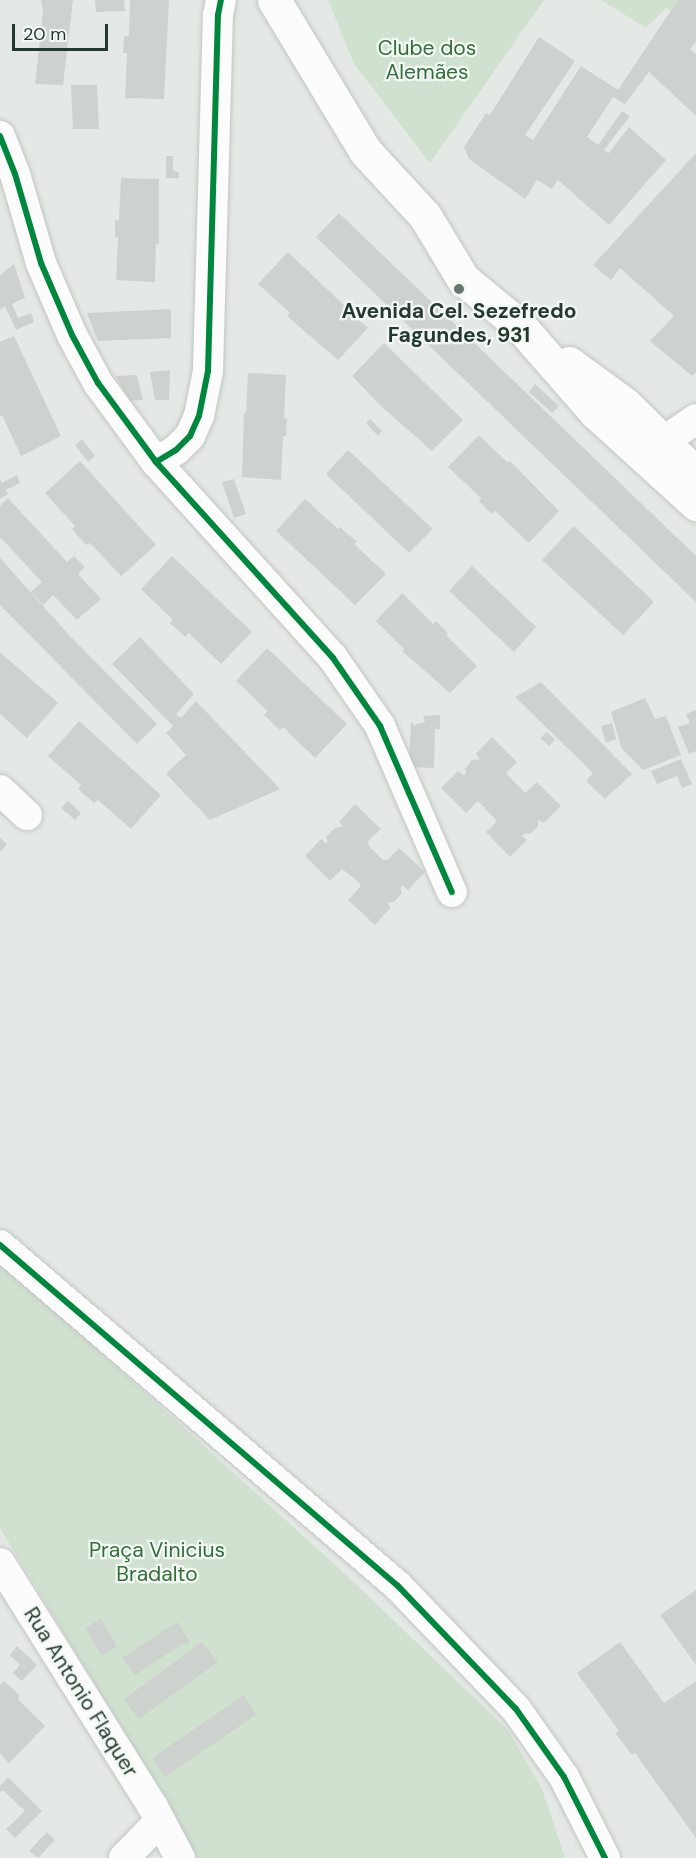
<!DOCTYPE html>
<meta charset="utf-8">
<style>
body{margin:0}
#map{position:relative;width:696px;height:1858px;overflow:hidden;background:#e5e9e6;font-family:"DM Sans",sans-serif}
div>[style]{position:absolute}
[style*='--x']{left:calc(var(--x)*1px);top:calc(var(--y)*1px);width:calc(var(--w)*1px);rotate:calc(var(--a)*1deg)}
.green>*{inset:0;background:#d0e1d0}
.building>*{inset:0;background:#ced2cf}
.roads{filter:drop-shadow(0 0 2px #c2c6c3) drop-shadow(0 0 2px #c2c6c3)}
.street>*{height:30px;margin:-15px;padding:0 15px;transform-origin:15px;border-radius:15px;background:#fbfcfb}
.secondary>*{height:33px;margin:-16.5px;padding:0 16.5px;transform-origin:16.5px;border-radius:16.5px;background:#fbfcfb}
.cycleway>*{height:6px;margin:-3px;padding:0 3px;transform-origin:3px;border-radius:3px;background:#00873e}
.dots>*{width:16px;height:16px;translate:-50% -50%;box-sizing:border-box;border:3px solid #f3f8f4;border-radius:50%}
span{translate:-50% -50%;white-space:nowrap;text-align:center;line-height:1.15;-webkit-text-stroke:4.5px #f3f8f4;paint-order:stroke}
.park-label{font-size:21px;color:#336d39}
.poi-label{font-size:21px;color:#253a2e;font-weight:700}
.street-label{font-size:21px;color:#253a2e}
.scale{position:absolute;left:12px;top:24px;width:96px;height:27px;box-sizing:border-box;border:3px solid #253a2e;border-top:0;padding-left:8px;font-size:18px;line-height:21px;white-space:nowrap;color:#253a2e;-webkit-text-stroke:4px #f3f8f4;paint-order:stroke}
</style>
<div id="map">
<div class="green">
<div style="clip-path:polygon(328px 0,544px 0,430px 163px,354px 64px)"></div>
<div style="clip-path:polygon(601px 0,696px 0,696px 3px,689px 23px,666px 8px,646px 28px)"></div>
<div style="clip-path:polygon(0 1265px,56px 1312px,342px 1571px,508px 1730px,543px 1791px,565px 1858px,196px 1858px,125px 1733px,0 1528px)"></div>
</div>
<div class="building">
<div style="clip-path:polygon(41px 0,73px 0,63px 85px,35px 84px,43px 11px)"></div>
<div style="clip-path:polygon(95px 0,124px 0,125px 11px,96px 12px)"></div>
<div style="clip-path:polygon(130px 0,169px 0,164px 99px,125px 98px,127px 53px,123px 53px,124px 36px,129px 36px)"></div>
<div style="clip-path:polygon(678px 0,696px 0,696px 42px,690px 49px,696px 54px,696px 116px,649px 72px,625px 104px,613px 97px,587px 137px,598px 145px,622px 111px,630px 116px,604px 150px,609px 153px,629px 127px,666px 160px,609px 225px,558px 180px,552px 189px,537px 180px,525px 199px,469px 159px,464px 147px,486px 113px,490px 115px,539px 37px,575px 61px,525px 135px,533px 140px,581px 66px,618px 90px)"></div>
<div style="clip-path:polygon(71px 85px,97px 85px,99px 129px,73px 129px)"></div>
<div style="clip-path:polygon(696px 153px,696px 372px,692px 376px,650px 341px,674px 316px,620px 268px,611px 280px,593px 265px)"></div>
<div style="clip-path:polygon(166px 156px,173px 156px,173px 171px,179px 172px,179px 178px,166px 178px)"></div>
<div style="clip-path:polygon(121px 178px,159px 179px,159px 244px,156px 243px,155px 282px,116px 280px,118px 237px,115px 237px,115px 220px,119px 221px)"></div>
<div style="clip-path:polygon(339px 213px,696px 556px,696px 602px,316px 237px)"></div>
<div style="clip-path:polygon(288px 252px,368px 328px,338px 360px,287px 316px,290px 313px,258px 284px)"></div>
<div style="clip-path:polygon(14px 264px,25px 298px,12px 304px,18px 318px,31px 313px,34px 322px,16px 330px,5px 306px,0 310px,0 275px)"></div>
<div style="clip-path:polygon(171px 309px,171px 338px,98px 341px,87px 313px)"></div>
<div style="clip-path:polygon(14px 336px,61px 436px,21px 456px,2px 415px,0 416px,0 342px)"></div>
<div style="clip-path:polygon(384px 343px,463px 420px,432px 451px,382px 407px,352px 376px)"></div>
<div style="clip-path:polygon(170px 370px,169px 400px,155px 400px,150px 372px)"></div>
<div style="clip-path:polygon(248px 373px,286px 375px,284px 418px,287px 419px,286px 436px,283px 436px,281px 480px,242px 477px,244px 413px,246px 413px)"></div>
<div style="clip-path:polygon(137px 375px,143px 400px,129px 401px,116px 376px)"></div>
<div style="clip-path:polygon(535px 384px,559px 406px,552px 413px,529px 392px)"></div>
<div style="clip-path:polygon(370px 419px,382px 431px,378px 436px,366px 423px)"></div>
<div style="clip-path:polygon(479px 435px,508px 463px,510px 461px,559px 511px,529px 543px,495px 511px,492px 514px,479px 501px,481px 498px,448px 467px)"></div>
<div style="clip-path:polygon(82px 439px,95px 456px,88px 462px,75px 445px)"></div>
<div style="clip-path:polygon(348px 450px,433px 529px,409px 553px,326px 474px)"></div>
<div style="clip-path:polygon(80px 461px,156px 545px,121px 576px,90px 543px,86px 545px,72px 529px,75px 526px,45px 493px)"></div>
<div style="clip-path:polygon(17px 475px,20px 483px,6px 490px,8px 494px,0 499px,0 478px,2px 483px)"></div>
<div style="clip-path:polygon(234px 479px,246px 514px,234px 518px,222px 482px)"></div>
<div style="clip-path:polygon(8px 498px,67px 562px,74px 556px,85px 567px,78px 574px,101px 599px,77px 620px,53px 595px,43px 605px,31px 592px,42px 582px,0 537px,0 506px)"></div>
<div style="clip-path:polygon(305px 499px,338px 529px,340px 527px,357px 542px,354px 544px,386px 574px,355px 605px,276px 531px)"></div>
<div style="clip-path:polygon(574px 526px,654px 602px,623px 635px,542px 560px)"></div>
<div style="clip-path:polygon(172px 556px,252px 632px,221px 664px,189px 633px,185px 637px,170px 623px,173px 620px,141px 589px)"></div>
<div style="clip-path:polygon(0 558px,69px 635px,157px 724px,137px 744px,0 605px)"></div>
<div style="clip-path:polygon(472px 566px,536px 627px,514px 652px,449px 591px)"></div>
<div style="clip-path:polygon(402px 593px,433px 624px,436px 621px,448px 633px,446px 635px,477px 666px,450px 693px,402px 651px,404px 649px,376px 621px)"></div>
<div style="clip-path:polygon(140px 637px,194px 694px,176px 714px,181px 718px,196px 701px,280px 789px,210px 820px,166px 774px,186px 755px,166px 733px,173px 726px,112px 664px)"></div>
<div style="clip-path:polygon(267px 648px,347px 724px,315px 758px,283px 727px,280px 730px,264px 715px,268px 711px,236px 681px)"></div>
<div style="clip-path:polygon(0 652px,58px 703px,27px 738px,0 714px)"></div>
<div style="clip-path:polygon(541px 682px,632px 774px,605px 799px,586px 781px,593px 773px,515px 697px)"></div>
<div style="clip-path:polygon(645px 698px,655px 719px,666px 716px,681px 755px,643px 770px,622px 749px,611px 712px)"></div>
<div style="clip-path:polygon(696px 710px,696px 751px,689px 754px,678px 727px,690px 723px,686px 714px)"></div>
<div style="clip-path:polygon(440px 715px,440px 729px,435px 729px,434px 768px,409px 767px,411px 722px,414px 725px,425px 722px,423px 716px)"></div>
<div style="clip-path:polygon(79px 721px,161px 795px,131px 829px,98px 800px,94px 803px,78px 789px,81px 785px,48px 756px)"></div>
<div style="clip-path:polygon(612px 723px,616px 739px,606px 743px,601px 726px)"></div>
<div style="clip-path:polygon(547px 732px,555px 740px,549px 746px,540px 738px)"></div>
<div style="clip-path:polygon(492px 737px,517px 762px,506px 773px,525px 793px,537px 782px,561px 806px,544px 823px,538px 820px,538px 826px,530px 834px,525px 833px,522px 836px,527px 840px,510px 857px,486px 832px,497px 821px,478px 801px,466px 813px,441px 788px,458px 771px,463px 775px,466px 774px,465px 769px,472px 760px,480px 759px,476px 754px)"></div>
<div style="clip-path:polygon(681px 759px,692px 784px,682px 788px,677px 776px,657px 784px,651px 771px)"></div>
<div style="clip-path:polygon(68px 801px,81px 813px,75px 820px,61px 808px)"></div>
<div style="clip-path:polygon(355px 804px,381px 829px,368px 841px,369px 846px,383px 860px,388px 860px,399px 848px,425px 872px,408px 890px,403px 885px,400px 888px,402px 893px,394px 902px,387px 903px,391px 907px,375px 925px,348px 900px,360px 887px,360px 883px,342px 869px,330px 881px,305px 856px,321px 839px,326px 843px,328px 842px,326px 837px,335px 828px,343px 826px,339px 822px)"></div>
<div style="clip-path:polygon(0 838px,7px 844px,0 852px)"></div>
<div style="clip-path:polygon(696px 1590px,696px 1665px,660px 1615px)"></div>
<div style="clip-path:polygon(101px 1619px,117px 1646px,102px 1656px,85px 1628px)"></div>
<div style="clip-path:polygon(177px 1622px,190px 1642px,186px 1646px,184px 1643px,135px 1675px,122px 1658px)"></div>
<div style="clip-path:polygon(202px 1642px,218px 1662px,139px 1719px,124px 1699px)"></div>
<div style="clip-path:polygon(620px 1642px,664px 1703px,696px 1681px,696px 1838px,635px 1753px,632px 1755px,615px 1733px,619px 1731px,577px 1673px)"></div>
<div style="clip-path:polygon(17px 1646px,37px 1665px,22px 1681px,13px 1673px,20px 1665px,10px 1655px)"></div>
<div style="clip-path:polygon(4px 1681px,20px 1696px,18px 1699px,45px 1726px,9px 1763px,0 1754px,0 1685px)"></div>
<div style="clip-path:polygon(244px 1695px,256px 1715px,165px 1777px,152px 1758px)"></div>
<div style="clip-path:polygon(8px 1777px,42px 1811px,15px 1838px,6px 1829px,25px 1811px,3px 1790px,0 1792px,0 1786px)"></div>
<div style="clip-path:polygon(47px 1832px,55px 1840px,38px 1858px,29px 1851px)"></div>
</div>
<div class="roads">
<div class="street">
<div style="--x:0;--y:136;--w:41;--a:68.5"></div>
<div style="--x:15;--y:174;--w:93;--a:73.7"></div>
<div style="--x:41;--y:263;--w:78;--a:66.7"></div>
<div style="--x:72;--y:335;--w:55;--a:61.6"></div>
<div style="--x:98;--y:383;--w:98;--a:53.7"></div>
<div style="--x:156;--y:462;--w:264;--a:47.9"></div>
<div style="--x:333;--y:658;--w:83;--a:55.3"></div>
<div style="--x:380;--y:726;--w:181;--a:66.6"></div>
<div style="--x:644;--y:455;--w:63;--a:-34.7"></div>
<div style="--x:156;--y:462;--w:23;--a:-31"></div>
<div style="--x:176;--y:450;--w:20;--a:-45"></div>
<div style="--x:190;--y:436;--w:22;--a:-66"></div>
<div style="--x:199;--y:416;--w:46;--a:-78.7"></div>
<div style="--x:208;--y:371;--w:356;--a:-88.4"></div>
<div style="--x:218;--y:15;--w:15;--a:-79"></div>
<div style="--x:0;--y:790;--w:37;--a:43"></div>
<div style="--x:0;--y:1245;--w:524;--a:40.59"></div>
<div style="--x:398;--y:1586;--w:170;--a:46.2"></div>
<div style="--x:516;--y:1709;--w:83;--a:54.8"></div>
<div style="--x:564;--y:1777;--w:91;--a:63.2"></div>
<div style="--x:0;--y:1563;--w:288;--a:57.9"></div>
<div style="--x:153;--y:1807;--w:58;--a:62.1"></div>
<div style="--x:124;--y:1858;--w:52;--a:-45.8"></div>
</div>
<div class="secondary">
<div style="--x:274;--y:0;--w:176;--a:58.9"></div>
<div style="--x:365;--y:151;--w:88;--a:47.3"></div>
<div style="--x:425;--y:216;--w:74;--a:58.9"></div>
<div style="--x:463;--y:279;--w:74;--a:39.5"></div>
<div style="--x:520;--y:326;--w:114;--a:48.9"></div>
<div style="--x:595;--y:412;--w:137;--a:42.3"></div>
<div style="--x:569;--y:363;--w:69;--a:36.2"></div>
<div style="--x:625;--y:404;--w:100;--a:44.6"></div>
</div>
</div>
<div class="cycleway">
<div style="--x:0;--y:136;--w:41;--a:68.5"></div>
<div style="--x:15;--y:174;--w:93;--a:73.7"></div>
<div style="--x:41;--y:263;--w:78;--a:66.7"></div>
<div style="--x:72;--y:335;--w:55;--a:61.6"></div>
<div style="--x:98;--y:383;--w:98;--a:53.7"></div>
<div style="--x:156;--y:462;--w:264;--a:47.9"></div>
<div style="--x:333;--y:658;--w:83;--a:55.3"></div>
<div style="--x:380;--y:726;--w:181;--a:66.6"></div>
<div style="--x:156;--y:462;--w:23;--a:-31"></div>
<div style="--x:176;--y:450;--w:20;--a:-45"></div>
<div style="--x:190;--y:436;--w:22;--a:-66"></div>
<div style="--x:199;--y:416;--w:46;--a:-78.7"></div>
<div style="--x:208;--y:371;--w:356;--a:-88.4"></div>
<div style="--x:218;--y:15;--w:15;--a:-79"></div>
<div style="--x:0;--y:1245;--w:524;--a:40.59"></div>
<div style="--x:398;--y:1586;--w:170;--a:46.2"></div>
<div style="--x:516;--y:1709;--w:83;--a:54.8"></div>
<div style="--x:564;--y:1777;--w:91;--a:63.2"></div>
</div>
<div class="dots">
<div style="left:459px;top:289px;background:#68776e"></div>
</div>
<div class="park-label">
<span style="left:427px;top:60px">Clube dos<br>Alemães</span>
<span style="left:157px;top:1562px">Praça Vinicius<br>Bradalto</span>
</div>
<div class="poi-label">
<span style="left:459px;top:323px">Avenida Cel. Sezefredo<br>Fagundes, 931</span>
</div>
<div class="street-label">
<span style="left:81px;top:1692px;rotate:58deg">Rua Antonio Flaquer</span>
</div>
<div class="scale">20 m</div>
</div>
